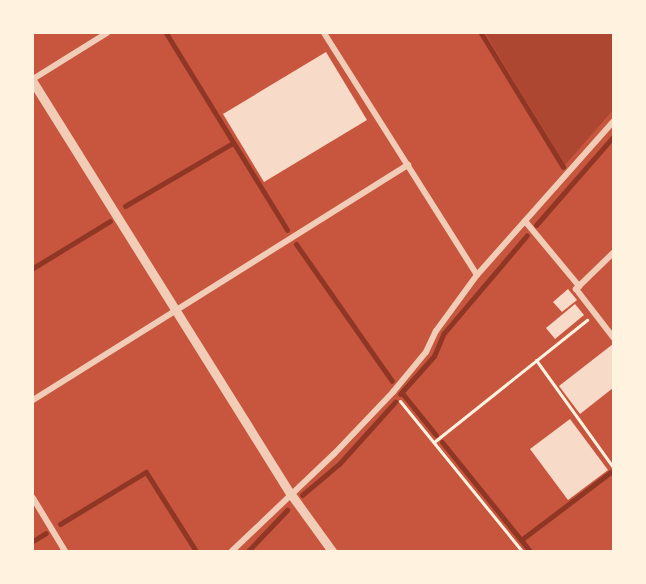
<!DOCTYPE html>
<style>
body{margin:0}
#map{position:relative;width:646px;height:584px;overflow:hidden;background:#c8553d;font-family:Helvetica,sans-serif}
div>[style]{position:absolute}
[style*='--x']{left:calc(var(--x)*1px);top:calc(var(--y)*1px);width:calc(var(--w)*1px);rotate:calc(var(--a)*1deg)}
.green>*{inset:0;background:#ae4732}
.stream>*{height:5px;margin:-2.5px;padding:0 2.5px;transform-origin:2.5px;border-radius:2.5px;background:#8f3625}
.building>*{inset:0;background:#f7dbc8}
.path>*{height:3px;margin:-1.5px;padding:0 1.5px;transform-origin:1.5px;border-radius:1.5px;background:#fff3e0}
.minor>*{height:6px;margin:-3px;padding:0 3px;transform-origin:3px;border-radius:3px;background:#f1ccb7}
.tertiary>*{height:9px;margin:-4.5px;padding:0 4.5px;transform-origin:4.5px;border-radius:4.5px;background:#f1ccb7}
span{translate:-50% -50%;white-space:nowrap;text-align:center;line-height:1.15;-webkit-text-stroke:6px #fff3e0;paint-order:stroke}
.frame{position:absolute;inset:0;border:34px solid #fff3e0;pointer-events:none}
</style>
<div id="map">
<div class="green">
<div style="clip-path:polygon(485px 33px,613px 33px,613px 110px,565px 165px)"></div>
</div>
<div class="stream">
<div style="--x:166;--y:33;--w:231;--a:58.4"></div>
<div style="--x:481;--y:33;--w:157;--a:58.5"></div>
<div style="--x:125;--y:206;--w:125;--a:-30.3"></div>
<div style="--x:536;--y:225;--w:117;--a:-48.8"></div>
<div style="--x:296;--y:244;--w:167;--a:55"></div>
<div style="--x:33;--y:268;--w:90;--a:-31.4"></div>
<div style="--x:402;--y:393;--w:54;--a:51"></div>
<div style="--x:400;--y:394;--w:51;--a:-48.2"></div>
<div style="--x:434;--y:356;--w:25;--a:-67"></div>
<div style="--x:444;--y:333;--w:128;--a:-49.7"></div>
<div style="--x:442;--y:442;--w:140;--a:51.1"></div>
<div style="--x:302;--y:495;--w:48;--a:-40"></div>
<div style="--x:339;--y:464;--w:84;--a:-47.9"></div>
<div style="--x:60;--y:524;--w:100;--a:-31.2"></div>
<div style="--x:146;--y:472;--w:93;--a:57.7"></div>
<div style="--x:521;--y:540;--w:113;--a:-37.1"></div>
<div style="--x:33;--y:541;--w:15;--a:-32"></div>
<div style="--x:248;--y:551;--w:57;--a:-46.4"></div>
</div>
<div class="building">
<div style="clip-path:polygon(326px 52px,367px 120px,264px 182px,223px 114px)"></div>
<div style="clip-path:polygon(568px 289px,577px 300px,562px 312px,553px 302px)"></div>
<div style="clip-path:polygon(575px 304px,584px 315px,555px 339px,546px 328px)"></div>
<div style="clip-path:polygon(613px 344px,613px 388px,580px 414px,559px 386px)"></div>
<div style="clip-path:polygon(570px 419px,608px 470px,568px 500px,530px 449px)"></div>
</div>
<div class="path">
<div style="--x:536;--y:360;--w:132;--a:54.3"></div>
<div style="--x:400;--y:401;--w:193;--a:50.9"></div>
<div style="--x:434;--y:442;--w:196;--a:-38.6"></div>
</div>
<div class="minor">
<div style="--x:324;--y:33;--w:286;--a:57.7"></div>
<div style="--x:33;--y:79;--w:87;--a:-31.9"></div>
<div style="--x:525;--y:221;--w:85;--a:50.3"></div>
<div style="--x:613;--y:253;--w:52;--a:135.8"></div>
<div style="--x:576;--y:289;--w:61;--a:52.4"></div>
<div style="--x:33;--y:400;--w:443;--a:-32.1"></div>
<div style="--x:33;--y:498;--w:62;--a:58.9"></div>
<div style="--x:232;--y:551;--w:141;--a:-43.6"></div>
<div style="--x:334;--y:454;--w:86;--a:-46.4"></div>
<div style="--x:393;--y:392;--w:52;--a:-50.5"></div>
<div style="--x:426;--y:352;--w:23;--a:-65"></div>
<div style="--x:436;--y:331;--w:69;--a:-53.8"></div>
<div style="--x:477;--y:275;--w:205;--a:-48.4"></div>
</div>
<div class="tertiary">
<div style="--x:33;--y:82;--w:485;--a:58"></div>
<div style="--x:290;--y:493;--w:72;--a:54.1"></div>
</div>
<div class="frame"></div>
</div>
